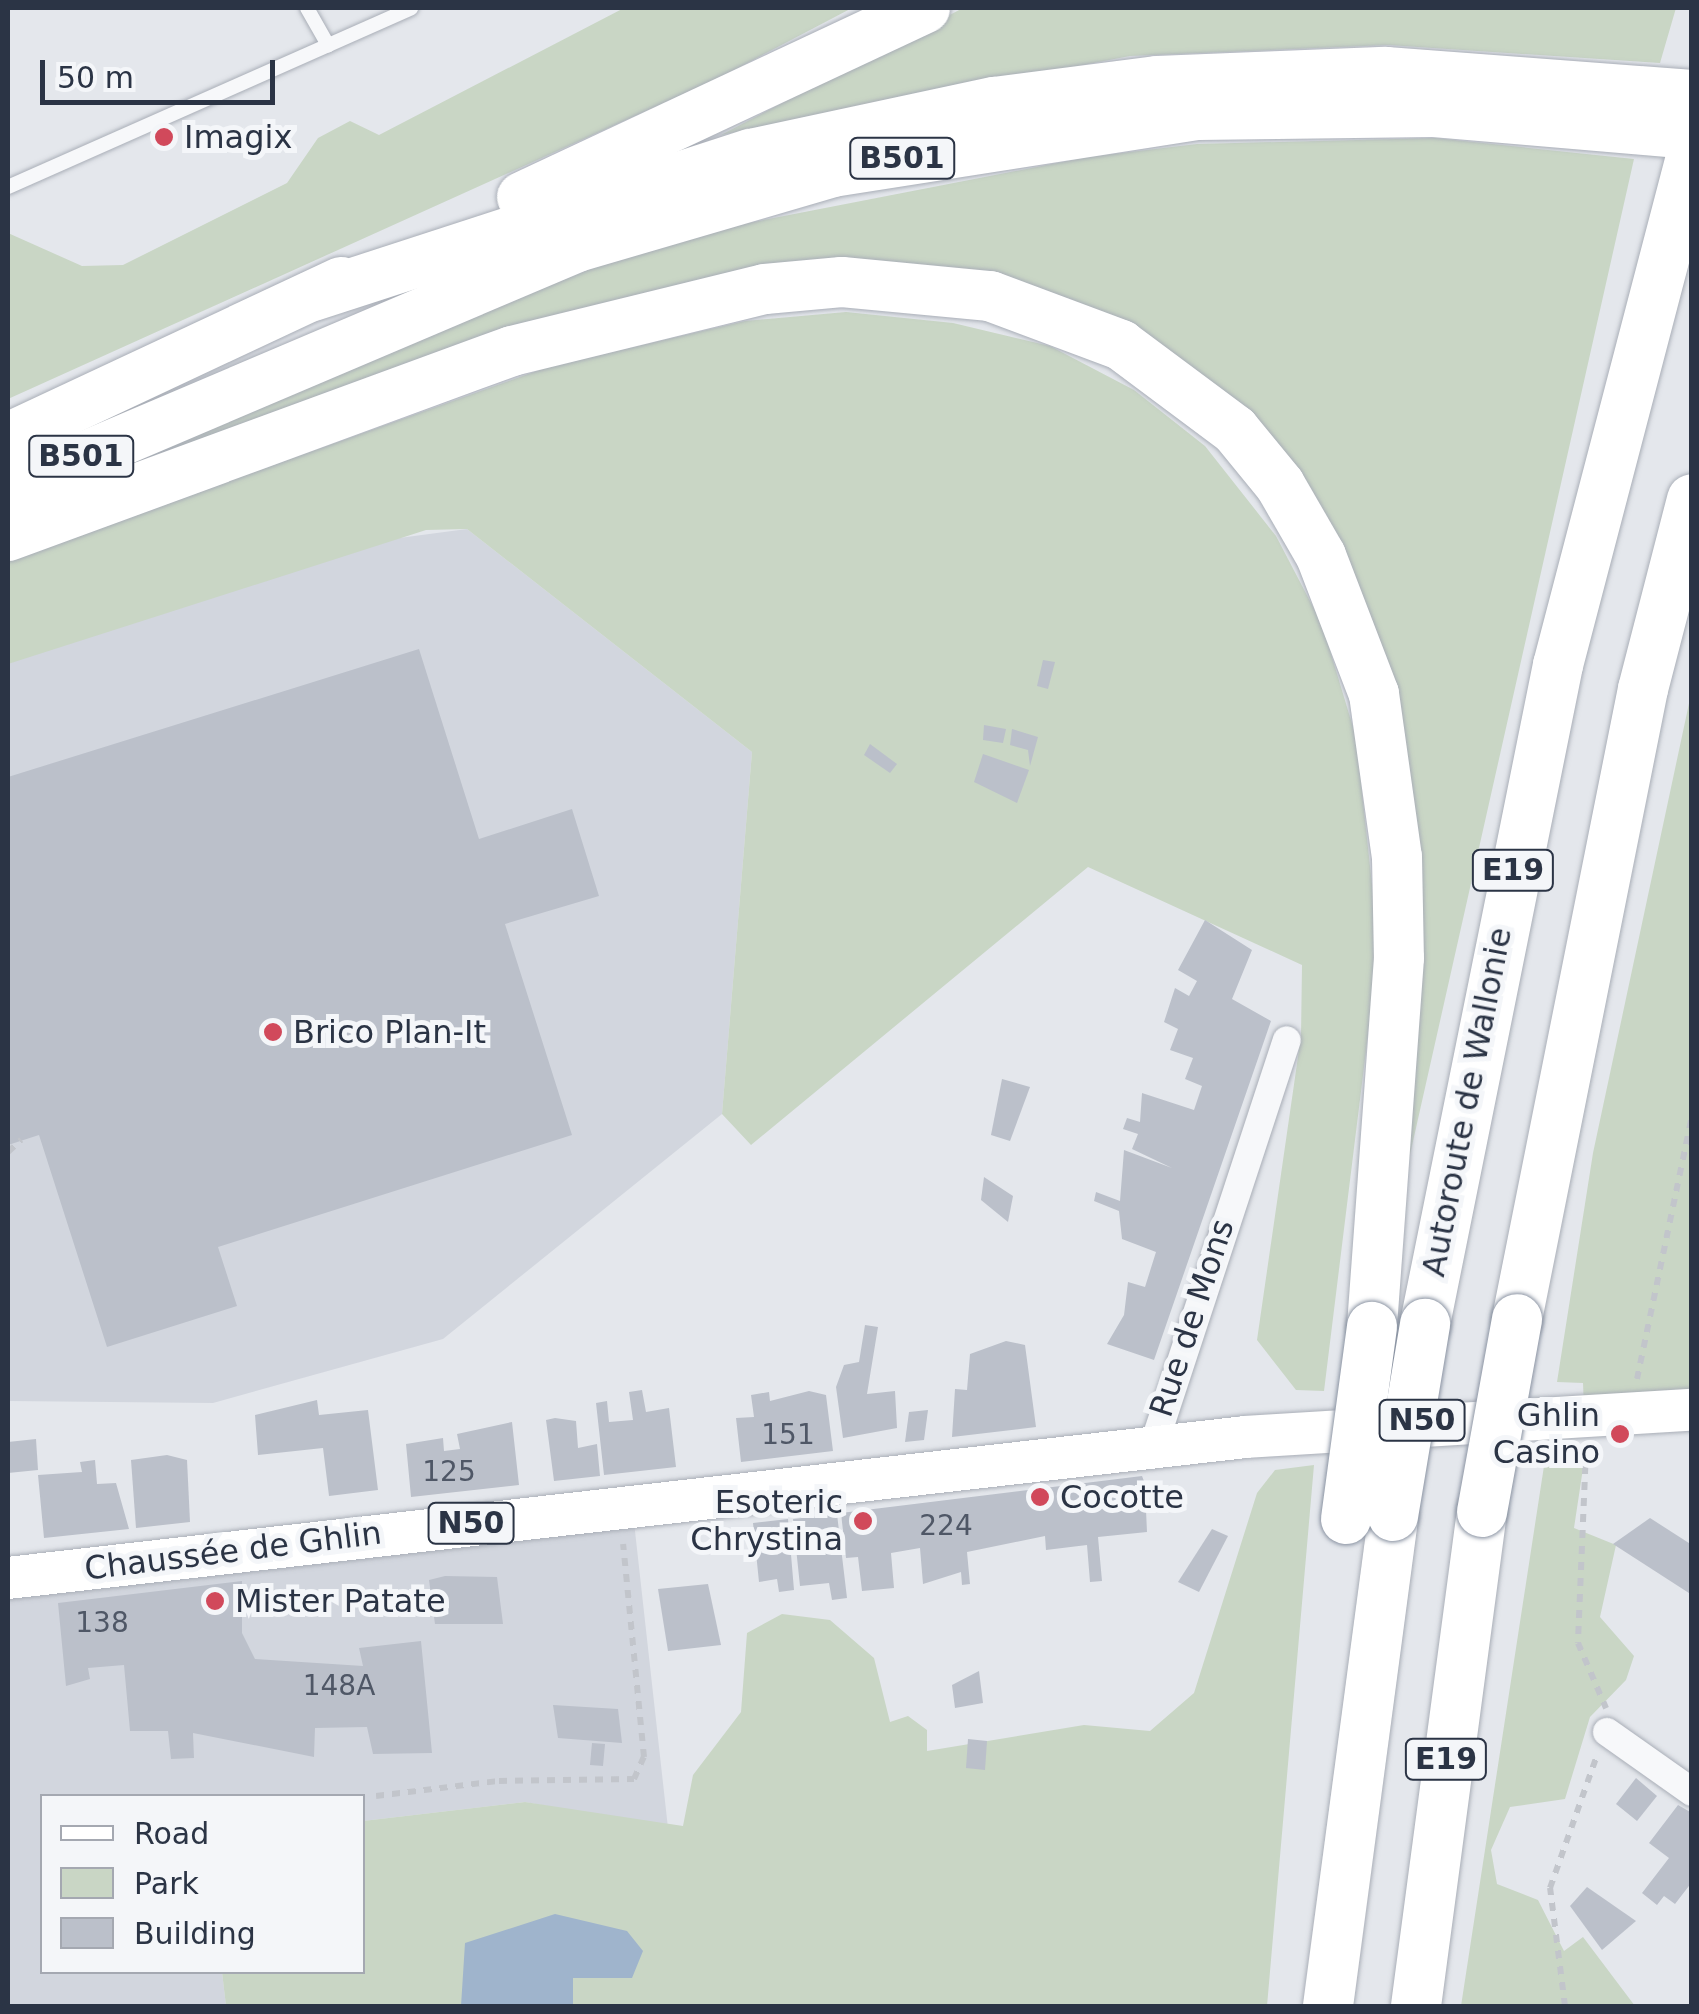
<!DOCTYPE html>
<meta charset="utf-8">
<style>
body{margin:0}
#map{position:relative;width:1699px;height:2014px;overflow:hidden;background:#e4e7ec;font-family:"DejaVu Sans",sans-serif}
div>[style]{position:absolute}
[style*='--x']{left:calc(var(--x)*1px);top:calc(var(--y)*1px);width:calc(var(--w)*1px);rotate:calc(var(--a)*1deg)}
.built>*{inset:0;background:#d2d6de}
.green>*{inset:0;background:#c9d6c5}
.water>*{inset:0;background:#9fb4cc}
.building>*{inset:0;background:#bbc0ca}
.path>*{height:6px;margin-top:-3px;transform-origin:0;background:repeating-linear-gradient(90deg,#c2c5cb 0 8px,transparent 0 16px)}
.roads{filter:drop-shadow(0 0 2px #a9aeb7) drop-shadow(0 0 2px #a9aeb7)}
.lane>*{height:14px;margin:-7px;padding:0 7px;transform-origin:7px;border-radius:7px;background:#f7f8fa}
.street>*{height:28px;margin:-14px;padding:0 14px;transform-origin:14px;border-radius:14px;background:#f7f8fa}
.primary>*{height:42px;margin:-21px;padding:0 21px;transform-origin:21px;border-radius:21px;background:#fff}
.highway>*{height:50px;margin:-25px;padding:0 25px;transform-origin:25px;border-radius:25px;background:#fff}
.bridges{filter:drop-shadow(0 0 2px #8b94a3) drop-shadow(0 0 2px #8b94a3)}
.highway-bridge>*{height:50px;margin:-25px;padding:0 25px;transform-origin:25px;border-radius:25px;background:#fff}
.dots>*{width:28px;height:28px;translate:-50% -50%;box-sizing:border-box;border:5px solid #f4f6f9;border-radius:50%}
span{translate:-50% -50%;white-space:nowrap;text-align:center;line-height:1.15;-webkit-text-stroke:10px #f4f6f9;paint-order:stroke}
.number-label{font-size:28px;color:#4f5766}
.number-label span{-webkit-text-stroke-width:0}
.shield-label span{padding:2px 8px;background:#f4f6f9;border:2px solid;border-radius:8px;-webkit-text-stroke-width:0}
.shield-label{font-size:30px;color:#2b3445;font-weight:700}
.poi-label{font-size:32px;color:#2b3445}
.left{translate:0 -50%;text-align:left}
.right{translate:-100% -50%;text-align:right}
.street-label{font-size:32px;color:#2b3445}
.frame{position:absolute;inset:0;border:10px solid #2b3445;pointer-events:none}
.legend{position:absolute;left:40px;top:1794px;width:325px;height:180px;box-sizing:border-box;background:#f4f6f9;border:2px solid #a4a8b1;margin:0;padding:12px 18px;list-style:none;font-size:30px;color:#2b3445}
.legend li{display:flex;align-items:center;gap:20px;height:50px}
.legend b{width:50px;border:2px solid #a4a8b1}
.scale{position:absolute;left:40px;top:60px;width:235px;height:45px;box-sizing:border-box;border:5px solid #2b3445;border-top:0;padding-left:12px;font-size:30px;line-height:35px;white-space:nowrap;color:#2b3445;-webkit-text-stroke:8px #f4f6f9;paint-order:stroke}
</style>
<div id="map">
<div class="built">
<div style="clip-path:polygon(467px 529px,752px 752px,722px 1114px,443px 1339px,213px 1403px,8px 1401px,8px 590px)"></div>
<div style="clip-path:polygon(632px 1504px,668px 1828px,525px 1802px,363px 1821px,362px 1796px,42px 1796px,42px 1972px,222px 1972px,226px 2006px,8px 2006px,8px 1578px)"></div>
</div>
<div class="green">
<div style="clip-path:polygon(624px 8px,852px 8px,719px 78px,8px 399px,8px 233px,82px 266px,123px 265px,287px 183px,318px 138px,350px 121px,379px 135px)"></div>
<div style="clip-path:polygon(963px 8px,1676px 8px,1660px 63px,1388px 45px,1130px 56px,721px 135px)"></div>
<div style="clip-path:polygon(1435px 138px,1634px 159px,1409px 1159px,1408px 793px,1256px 431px,886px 264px,9px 516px,462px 320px,603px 264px,748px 223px,1088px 157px,1197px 144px)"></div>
<div style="clip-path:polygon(846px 312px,953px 323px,1050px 346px,1134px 390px,1205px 446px,1276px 536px,1322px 624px,1356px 737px,1374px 903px,1374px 986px,1324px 1391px,1296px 1390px,1257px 1340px,1301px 1036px,1302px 965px,1088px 867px,751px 1145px,722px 1114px,752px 752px,467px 529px,426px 530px,8px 664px,8px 560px,548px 367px,745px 321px)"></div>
<div style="clip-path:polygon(1691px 694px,1691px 1410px,1584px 1410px,1583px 1383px,1557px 1382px,1593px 1153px)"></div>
<div style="clip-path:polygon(1546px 1453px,1585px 1455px,1574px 1528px,1616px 1545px,1600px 1617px,1634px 1656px,1626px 1680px,1590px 1717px,1565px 1799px,1510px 1807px,1491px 1850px,1497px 1884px,1538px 1900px,1564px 1951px,1583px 1937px,1635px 2006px,1461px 2006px)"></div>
<div style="clip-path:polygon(1314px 1465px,1267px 2006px,226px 2006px,222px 1972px,362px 1972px,363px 1821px,525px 1802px,683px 1826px,693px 1775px,741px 1712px,747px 1633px,782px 1614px,830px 1620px,874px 1658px,890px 1722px,908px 1716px,927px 1730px,927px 1751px,1084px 1725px,1150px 1731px,1194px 1693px,1257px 1493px,1275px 1470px)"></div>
</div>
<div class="water">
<div style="clip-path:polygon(555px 1914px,627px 1931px,643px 1951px,632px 1978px,573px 1978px,573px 2006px,461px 2006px,465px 1943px)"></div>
</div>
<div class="building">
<div style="clip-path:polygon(419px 649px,479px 839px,572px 809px,599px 896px,505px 924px,572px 1135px,218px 1247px,237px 1306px,107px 1347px,39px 1135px,8px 1145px,8px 777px)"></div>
<div style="clip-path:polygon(1043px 660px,1055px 662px,1048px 689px,1037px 686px)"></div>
<div style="clip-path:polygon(984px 725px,1006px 729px,1003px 743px,983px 740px)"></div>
<div style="clip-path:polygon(1012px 729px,1038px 737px,1030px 766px,1028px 750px,1010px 745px)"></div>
<div style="clip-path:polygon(870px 744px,897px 764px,890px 773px,864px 755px)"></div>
<div style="clip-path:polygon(983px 754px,1029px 770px,1017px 803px,974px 782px)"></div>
<div style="clip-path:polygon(1205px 920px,1252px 950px,1232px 999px,1271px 1021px,1154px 1360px,1107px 1344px,1124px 1315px,1128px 1282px,1145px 1287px,1156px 1252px,1122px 1239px,1119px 1211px,1094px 1201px,1096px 1192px,1120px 1201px,1124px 1150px,1172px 1168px,1132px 1149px,1138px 1134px,1123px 1129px,1127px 1118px,1140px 1122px,1142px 1093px,1194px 1110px,1202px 1086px,1185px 1079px,1193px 1058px,1170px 1050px,1178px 1029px,1164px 1022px,1175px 988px,1189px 996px,1197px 981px,1178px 970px)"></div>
<div style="clip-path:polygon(1002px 1079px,1030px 1087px,1010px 1141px,991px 1135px)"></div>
<div style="clip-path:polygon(984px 1177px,1013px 1196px,1008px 1222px,981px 1200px)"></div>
<div style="clip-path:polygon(865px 1325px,878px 1327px,867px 1394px,895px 1391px,897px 1428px,843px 1438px,836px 1387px,844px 1365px,859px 1362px)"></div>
<div style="clip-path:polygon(1006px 1341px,1025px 1345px,1036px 1427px,952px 1437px,955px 1389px,967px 1390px,970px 1354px)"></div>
<div style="clip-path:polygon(642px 1390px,646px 1412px,669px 1408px,676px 1467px,604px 1475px,596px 1403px,607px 1401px,609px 1422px,633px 1420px,629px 1392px)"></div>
<div style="clip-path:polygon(809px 1391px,826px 1395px,833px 1451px,741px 1462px,736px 1418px,754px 1417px,751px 1395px,769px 1392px,770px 1401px)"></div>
<div style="clip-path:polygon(317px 1400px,319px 1415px,368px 1410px,378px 1490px,329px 1496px,323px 1448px,258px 1455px,255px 1415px)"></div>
<div style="clip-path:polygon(928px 1410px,924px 1440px,905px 1442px,909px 1412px)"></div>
<div style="clip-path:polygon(555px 1418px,576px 1421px,578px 1448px,597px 1444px,600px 1476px,554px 1481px,546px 1420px)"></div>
<div style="clip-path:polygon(512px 1422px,519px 1485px,411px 1497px,406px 1444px,443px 1438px,444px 1451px,460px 1449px,457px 1434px)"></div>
<div style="clip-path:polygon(36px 1439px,38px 1470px,8px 1473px,8px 1442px)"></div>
<div style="clip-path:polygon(167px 1455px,187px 1460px,190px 1522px,136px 1528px,131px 1460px)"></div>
<div style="clip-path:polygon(95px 1460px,97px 1484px,116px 1483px,129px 1529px,44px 1538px,38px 1475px,82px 1472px,80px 1462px)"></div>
<div style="clip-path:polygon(1142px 1476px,1155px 1509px,1146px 1510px,1147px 1532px,1098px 1537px,1102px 1581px,1090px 1582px,1087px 1545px,1046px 1550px,1045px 1536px,967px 1552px,970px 1584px,962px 1585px,961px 1572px,923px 1584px,920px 1548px,891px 1553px,894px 1588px,862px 1591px,858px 1557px,846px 1558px,841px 1513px)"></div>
<div style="clip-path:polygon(837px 1514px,847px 1598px,832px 1600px,829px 1583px,800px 1586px,793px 1519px)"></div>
<div style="clip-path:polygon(1650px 1518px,1692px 1545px,1692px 1595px,1613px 1544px)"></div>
<div style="clip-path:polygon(788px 1519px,794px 1590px,779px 1592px,777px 1579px,759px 1582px,753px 1523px)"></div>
<div style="clip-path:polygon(1212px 1529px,1228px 1536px,1199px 1592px,1178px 1582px)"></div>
<div style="clip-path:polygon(445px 1576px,497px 1577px,503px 1624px,435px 1624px,429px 1580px)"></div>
<div style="clip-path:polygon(242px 1581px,242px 1633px,255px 1659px,363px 1666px,359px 1648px,421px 1641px,432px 1753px,373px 1754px,367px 1727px,315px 1728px,314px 1757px,193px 1733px,194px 1758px,171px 1759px,168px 1731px,130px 1731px,124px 1665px,88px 1668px,90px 1679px,66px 1686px,58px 1603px)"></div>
<div style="clip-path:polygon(708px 1584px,721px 1645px,668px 1651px,658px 1589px)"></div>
<div style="clip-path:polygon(979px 1671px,983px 1703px,955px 1708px,952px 1685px)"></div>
<div style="clip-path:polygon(553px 1705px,618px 1709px,622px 1743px,558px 1738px)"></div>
<div style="clip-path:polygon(968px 1739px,987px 1741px,985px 1770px,966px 1768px)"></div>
<div style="clip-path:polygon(592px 1743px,605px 1744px,603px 1766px,590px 1765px)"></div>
<div style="clip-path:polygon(1636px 1778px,1657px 1796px,1637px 1821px,1616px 1804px)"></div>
<div style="clip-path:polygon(1678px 1805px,1692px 1813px,1692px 1882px,1675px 1904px,1664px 1896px,1657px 1905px,1642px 1893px,1669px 1858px,1649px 1843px)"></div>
<div style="clip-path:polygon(1587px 1887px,1636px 1921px,1602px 1950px,1570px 1906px)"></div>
</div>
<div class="path">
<div style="--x:8;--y:1152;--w:18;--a:-43"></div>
<div style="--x:1637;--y:1379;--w:270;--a:-78.2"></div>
<div style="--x:1586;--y:1450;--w:193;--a:92.4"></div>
<div style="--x:1578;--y:1643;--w:71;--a:66.7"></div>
<div style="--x:376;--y:1796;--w:124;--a:-7"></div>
<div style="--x:499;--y:1781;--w:135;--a:-0.8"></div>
<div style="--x:634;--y:1779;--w:24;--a:-66"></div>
<div style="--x:644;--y:1757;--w:214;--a:-95.6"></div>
<div style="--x:1565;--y:2006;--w:119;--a:-97.2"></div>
<div style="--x:1550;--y:1888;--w:138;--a:-70.5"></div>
</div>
<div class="roads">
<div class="lane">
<div style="--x:307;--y:8;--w:43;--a:60.4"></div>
<div style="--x:8;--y:187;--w:441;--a:-23.9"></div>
</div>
<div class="street">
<div style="--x:1153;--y:1447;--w:428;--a:-71.8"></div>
<div style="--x:1607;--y:1732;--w:104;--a:35.2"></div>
</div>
<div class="primary">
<div style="--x:8;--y:1578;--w:1245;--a:-6.5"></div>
<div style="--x:1245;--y:1437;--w:448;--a:-3.5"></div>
</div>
<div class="highway">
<div style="--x:522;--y:197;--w:445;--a:-25.1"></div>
<div style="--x:313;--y:296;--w:460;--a:-18"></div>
<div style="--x:751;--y:154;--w:249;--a:-12.1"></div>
<div style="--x:994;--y:102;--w:164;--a:-7.3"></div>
<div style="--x:1157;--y:81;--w:229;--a:-2.3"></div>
<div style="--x:1386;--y:72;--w:307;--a:4.3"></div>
<div style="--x:8;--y:438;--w:368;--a:-25.1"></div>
<div style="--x:8;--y:489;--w:618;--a:-23.04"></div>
<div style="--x:577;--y:247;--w:267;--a:-16.3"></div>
<div style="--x:833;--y:172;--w:369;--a:-8.9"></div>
<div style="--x:1198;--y:115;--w:236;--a:-0.7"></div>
<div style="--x:1434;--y:112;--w:259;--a:4.9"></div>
<div style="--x:8;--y:536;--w:537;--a:-20.16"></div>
<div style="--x:512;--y:351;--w:260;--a:-13.8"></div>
<div style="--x:765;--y:289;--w:77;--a:-5.2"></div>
<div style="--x:842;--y:282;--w:149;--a:5.4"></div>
<div style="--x:990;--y:296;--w:140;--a:20.5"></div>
<div style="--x:1121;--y:345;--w:142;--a:36.7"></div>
<div style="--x:1235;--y:430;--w:71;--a:50.7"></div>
<div style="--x:1280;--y:485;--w:82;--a:60"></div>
<div style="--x:1321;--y:556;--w:148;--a:69"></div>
<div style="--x:1374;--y:694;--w:165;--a:82"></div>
<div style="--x:1397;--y:857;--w:101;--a:88.9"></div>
<div style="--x:1399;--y:958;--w:370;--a:94.2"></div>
<div style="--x:1517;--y:1319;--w:642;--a:-78.69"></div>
<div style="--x:1643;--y:689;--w:196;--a:-75.5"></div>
<div style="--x:1425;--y:1324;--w:672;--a:-78.59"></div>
<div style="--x:1558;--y:665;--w:529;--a:-75.33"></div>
<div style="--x:1328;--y:2006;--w:494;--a:-82.4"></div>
<div style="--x:1416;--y:2006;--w:498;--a:-82.4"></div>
</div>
</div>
<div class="bridges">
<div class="highway-bridge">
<div style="--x:1482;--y:1512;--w:196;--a:-79.7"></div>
<div style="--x:1393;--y:1516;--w:195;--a:-80.5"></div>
<div style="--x:1346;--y:1519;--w:194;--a:-82.3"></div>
</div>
</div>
<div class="dots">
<div style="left:164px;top:137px;background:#d1495b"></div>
<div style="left:273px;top:1032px;background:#d1495b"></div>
<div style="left:1620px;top:1434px;background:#d1495b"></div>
<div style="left:1040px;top:1497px;background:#d1495b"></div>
<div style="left:863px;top:1521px;background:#d1495b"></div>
<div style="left:215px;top:1601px;background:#d1495b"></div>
</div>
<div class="number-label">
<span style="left:788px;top:1435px">151</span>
<span style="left:449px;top:1472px">125</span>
<span style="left:946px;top:1526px">224</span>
<span style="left:102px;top:1623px">138</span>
<span style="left:339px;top:1686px">148A</span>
</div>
<div class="shield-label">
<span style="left:902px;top:158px">B501</span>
<span style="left:81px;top:456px">B501</span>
<span style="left:1513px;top:870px">E19</span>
<span style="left:1422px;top:1420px">N50</span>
<span style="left:471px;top:1523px">N50</span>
<span style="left:1446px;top:1759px">E19</span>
</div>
<div class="poi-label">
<span class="left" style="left:184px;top:137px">Imagix</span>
<span class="left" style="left:293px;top:1032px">Brico Plan-It</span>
<span class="right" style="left:1600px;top:1434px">Ghlin<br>Casino</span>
<span class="left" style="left:1060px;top:1497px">Cocotte</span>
<span class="right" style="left:843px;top:1521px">Esoteric<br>Chrystina</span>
<span class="left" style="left:235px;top:1601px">Mister Patate</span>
</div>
<div class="street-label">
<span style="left:1467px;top:1102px;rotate:-79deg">Autoroute de Wallonie</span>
<span style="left:1192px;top:1318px;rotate:-72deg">Rue de Mons</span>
<span style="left:233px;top:1551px;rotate:-7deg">Chaussée de Ghlin</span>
</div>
<div class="frame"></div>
<ul class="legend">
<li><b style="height:12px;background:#fff"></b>Road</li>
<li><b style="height:28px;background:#c9d6c5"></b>Park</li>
<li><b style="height:28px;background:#bbc0ca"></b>Building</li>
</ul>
<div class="scale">50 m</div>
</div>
